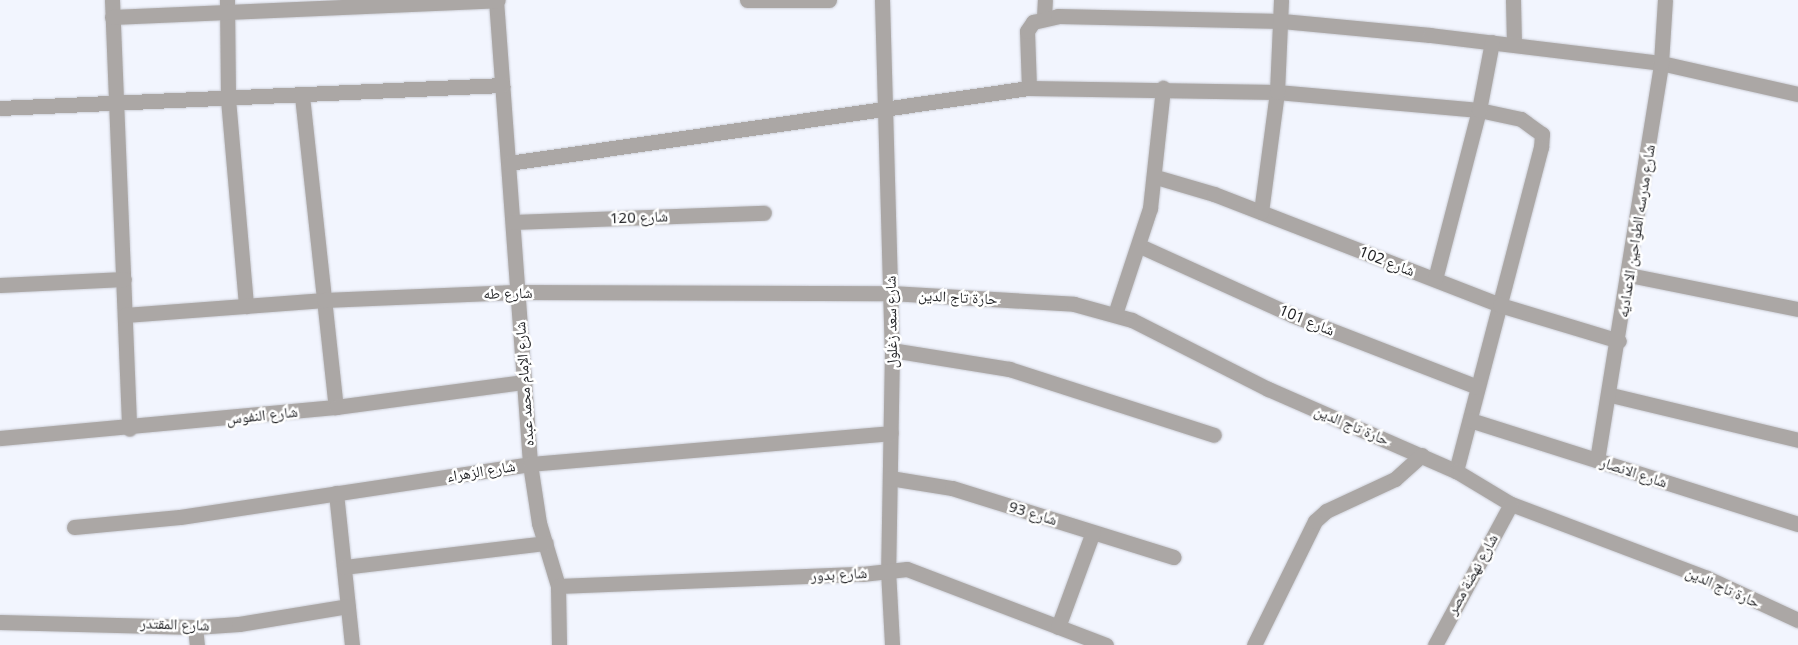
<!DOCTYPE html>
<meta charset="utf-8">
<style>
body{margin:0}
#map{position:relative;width:1798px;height:645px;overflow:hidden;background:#f2f5fe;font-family:"Noto Sans","Noto Naskh Arabic",sans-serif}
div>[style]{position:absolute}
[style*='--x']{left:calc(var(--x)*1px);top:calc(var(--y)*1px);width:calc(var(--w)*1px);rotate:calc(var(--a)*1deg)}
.roads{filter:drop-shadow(0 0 1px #cdcfd7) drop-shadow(0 0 1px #cdcfd7)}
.minor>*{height:15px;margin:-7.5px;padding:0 7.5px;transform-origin:7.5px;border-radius:7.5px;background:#aba7a5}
span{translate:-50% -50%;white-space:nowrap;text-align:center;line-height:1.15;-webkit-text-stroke:5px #fff;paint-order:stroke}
.street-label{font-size:15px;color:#232427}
</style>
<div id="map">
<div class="roads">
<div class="minor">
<div style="--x:112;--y:0;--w:429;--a:87.7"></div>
<div style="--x:227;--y:0;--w:99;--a:89.4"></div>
<div style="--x:228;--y:99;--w:208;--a:85"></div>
<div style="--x:496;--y:0;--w:465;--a:85.8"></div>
<div style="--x:530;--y:464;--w:60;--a:81.3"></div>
<div style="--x:539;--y:523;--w:66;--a:73.2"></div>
<div style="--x:558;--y:586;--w:59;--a:89"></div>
<div style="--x:747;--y:0;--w:82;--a:0"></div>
<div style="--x:882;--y:0;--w:350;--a:88.4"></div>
<div style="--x:892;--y:350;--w:220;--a:91"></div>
<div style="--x:888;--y:570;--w:75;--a:86.9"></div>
<div style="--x:1513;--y:0;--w:44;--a:88.7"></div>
<div style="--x:112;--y:17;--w:386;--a:-2.5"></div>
<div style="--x:1044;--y:17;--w:17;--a:-87"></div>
<div style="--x:1029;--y:88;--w:57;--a:-92"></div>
<div style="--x:1027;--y:31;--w:11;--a:-56"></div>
<div style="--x:1033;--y:22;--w:26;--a:-13"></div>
<div style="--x:1058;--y:16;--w:224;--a:1.3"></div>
<div style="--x:1282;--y:21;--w:149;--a:5.4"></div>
<div style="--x:1430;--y:35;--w:233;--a:6.9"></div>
<div style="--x:1661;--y:63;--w:140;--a:12.8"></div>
<div style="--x:302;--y:96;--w:313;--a:83.8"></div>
<div style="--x:0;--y:108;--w:503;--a:-2.62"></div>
<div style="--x:509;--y:163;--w:525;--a:-8.21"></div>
<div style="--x:1029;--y:88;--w:248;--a:0.9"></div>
<div style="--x:1277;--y:92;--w:203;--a:5.1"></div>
<div style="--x:1479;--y:110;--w:43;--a:12.1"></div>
<div style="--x:1521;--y:119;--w:26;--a:36"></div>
<div style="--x:1542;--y:134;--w:13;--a:94"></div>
<div style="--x:1541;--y:147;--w:335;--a:104.7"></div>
<div style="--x:1156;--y:177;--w:60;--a:16.3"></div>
<div style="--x:1214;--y:194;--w:307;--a:21.2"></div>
<div style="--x:1500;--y:305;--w:124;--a:16.8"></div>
<div style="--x:1261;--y:212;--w:121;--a:-82.4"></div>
<div style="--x:1277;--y:92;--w:92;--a:-87.5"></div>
<div style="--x:513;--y:222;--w:251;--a:-2.1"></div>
<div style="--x:1140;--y:246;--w:167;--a:24.4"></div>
<div style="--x:1292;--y:315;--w:199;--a:21.2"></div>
<div style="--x:1629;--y:275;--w:172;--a:11.4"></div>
<div style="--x:1435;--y:279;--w:175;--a:-75.4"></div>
<div style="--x:1479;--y:110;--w:69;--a:-79.2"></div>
<div style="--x:0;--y:285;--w:124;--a:-2.8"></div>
<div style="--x:1115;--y:314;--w:112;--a:-71.7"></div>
<div style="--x:1150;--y:208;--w:121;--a:-83.8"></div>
<div style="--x:125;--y:315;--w:200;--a:-4.3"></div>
<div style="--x:324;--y:300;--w:192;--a:-2.4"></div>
<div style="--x:516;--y:292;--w:375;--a:0.2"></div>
<div style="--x:891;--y:293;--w:183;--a:3.4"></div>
<div style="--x:1074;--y:304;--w:60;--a:15.4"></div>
<div style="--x:1132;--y:320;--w:153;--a:26.9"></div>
<div style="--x:1268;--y:389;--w:205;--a:23.6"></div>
<div style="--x:1456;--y:471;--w:64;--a:31"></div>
<div style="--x:1511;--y:504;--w:210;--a:20.7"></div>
<div style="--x:1707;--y:578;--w:100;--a:24.8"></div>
<div style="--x:892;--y:350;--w:119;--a:9.2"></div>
<div style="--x:1009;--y:369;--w:215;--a:17.8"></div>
<div style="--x:1611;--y:395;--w:192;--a:13.5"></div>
<div style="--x:1470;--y:420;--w:344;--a:17.6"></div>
<div style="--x:0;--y:438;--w:337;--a:-5.3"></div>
<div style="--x:336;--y:407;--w:190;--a:-7.6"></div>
<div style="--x:1597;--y:460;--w:402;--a:-80.8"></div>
<div style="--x:1661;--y:63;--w:63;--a:-86.4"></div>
<div style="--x:890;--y:478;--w:63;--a:9.2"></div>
<div style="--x:952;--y:488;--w:232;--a:17.3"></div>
<div style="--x:336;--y:493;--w:153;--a:84"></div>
<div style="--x:74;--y:527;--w:106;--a:-5.4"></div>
<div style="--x:180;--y:517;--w:354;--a:-8.6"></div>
<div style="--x:530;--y:464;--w:362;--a:-4.9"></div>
<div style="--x:344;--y:567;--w:203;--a:-6.8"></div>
<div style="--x:558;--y:586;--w:304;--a:-2.3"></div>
<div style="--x:862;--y:574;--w:45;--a:-6.3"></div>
<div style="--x:907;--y:569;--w:213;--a:20.9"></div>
<div style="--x:0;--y:622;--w:195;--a:1.5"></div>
<div style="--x:195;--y:627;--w:44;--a:-3.9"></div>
<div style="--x:239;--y:624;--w:110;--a:-9.4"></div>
<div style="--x:195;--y:627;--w:18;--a:84"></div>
<div style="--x:1058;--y:627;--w:101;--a:-69.8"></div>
<div style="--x:1254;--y:645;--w:138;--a:-63.8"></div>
<div style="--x:1315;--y:521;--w:15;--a:-42"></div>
<div style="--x:1326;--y:511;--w:76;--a:-24.9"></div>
<div style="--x:1395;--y:479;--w:36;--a:-42"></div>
<div style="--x:1435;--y:645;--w:160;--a:-61.7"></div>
</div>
</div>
<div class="street-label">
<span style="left:639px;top:217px;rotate:-2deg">شارع 120</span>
<span style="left:1636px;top:231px;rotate:-81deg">شارع مدرسه الطواحين الاعداديه</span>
<span style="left:1387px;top:261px;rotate:21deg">شارع 102</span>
<span style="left:508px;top:293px;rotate:-1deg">شارع طه</span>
<span style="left:958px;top:297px;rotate:3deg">حارة تاج الدين</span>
<span style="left:1307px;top:320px;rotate:22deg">شارع 101</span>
<span style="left:891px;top:322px;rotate:-91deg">شارع سعد زغلول</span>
<span style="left:524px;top:384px;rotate:-94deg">شارع الإمام محمد عبده</span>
<span style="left:262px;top:415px;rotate:-6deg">شارع النفوس</span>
<span style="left:1352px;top:425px;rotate:23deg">حارة تاج الدين</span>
<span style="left:481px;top:471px;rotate:-9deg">شارع الزهراء</span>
<span style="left:1634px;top:472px;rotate:18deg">شارع الانصار</span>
<span style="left:1033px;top:513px;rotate:17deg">شارع 93</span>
<span style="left:839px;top:574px;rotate:-3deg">شارع بدور</span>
<span style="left:1472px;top:574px;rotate:-61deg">شارع نهضة مصر</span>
<span style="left:1723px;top:587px;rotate:24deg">حارة تاج الدين</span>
<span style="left:175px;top:624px;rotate:2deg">شارع المقتدر</span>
</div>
</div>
